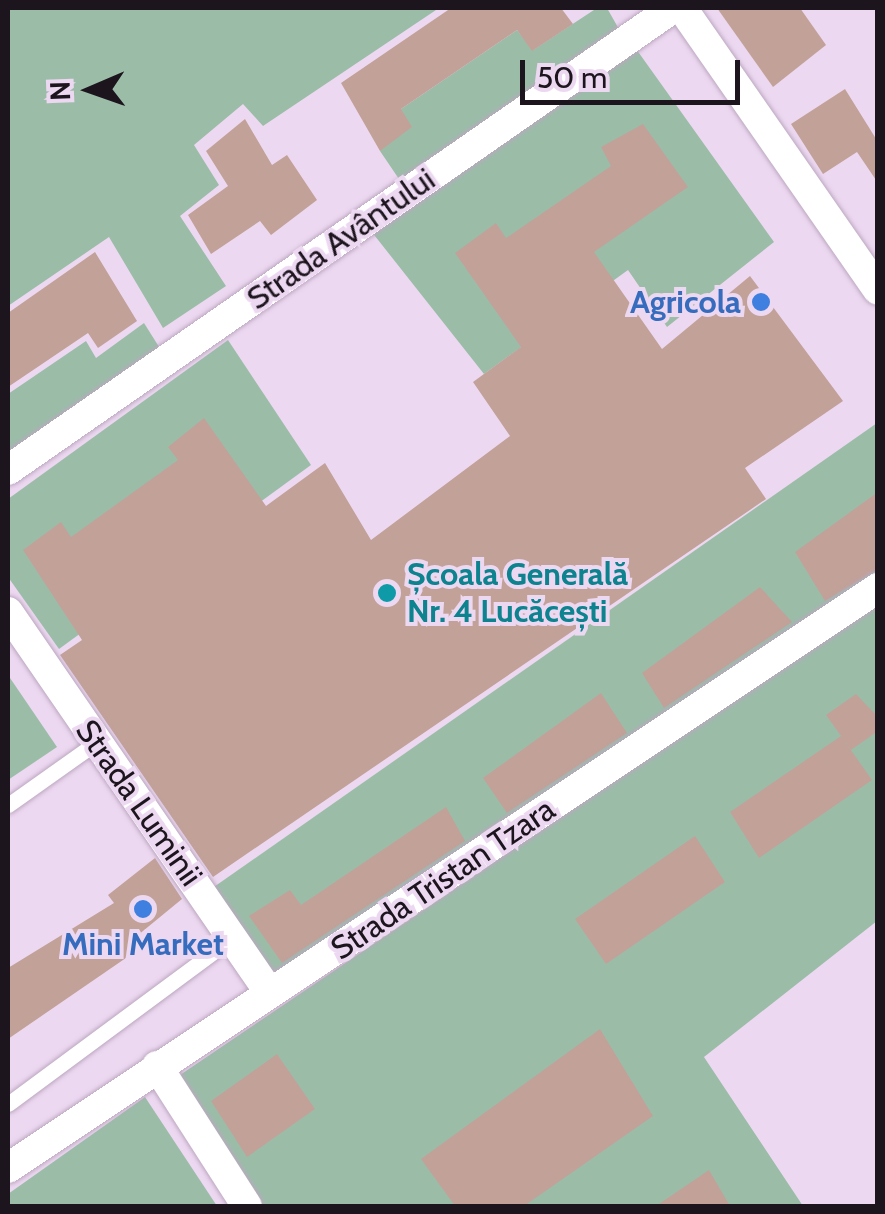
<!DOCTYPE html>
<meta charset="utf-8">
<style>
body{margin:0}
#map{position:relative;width:885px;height:1214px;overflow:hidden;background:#edd8f1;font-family:Cabin,sans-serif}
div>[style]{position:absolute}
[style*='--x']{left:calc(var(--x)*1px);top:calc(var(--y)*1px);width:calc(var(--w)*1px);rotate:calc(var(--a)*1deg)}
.green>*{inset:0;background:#9bbda8}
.building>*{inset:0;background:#c2a198}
.roads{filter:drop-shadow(0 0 2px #bca7c0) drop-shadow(0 0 2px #bca7c0)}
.service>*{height:15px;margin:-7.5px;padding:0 7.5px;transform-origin:7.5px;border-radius:7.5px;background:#fff}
.minor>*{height:30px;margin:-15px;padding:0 15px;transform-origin:15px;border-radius:15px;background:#fff}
.dots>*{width:28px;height:28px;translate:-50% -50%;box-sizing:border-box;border:5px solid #edd8f1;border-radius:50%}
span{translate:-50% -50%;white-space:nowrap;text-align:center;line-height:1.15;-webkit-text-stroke:8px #edd8f1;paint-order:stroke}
.street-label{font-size:32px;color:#1d151e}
.shop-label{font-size:32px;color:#366cbe;font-weight:700}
.right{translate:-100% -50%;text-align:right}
.culture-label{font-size:32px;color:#0d838f;font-weight:700}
.left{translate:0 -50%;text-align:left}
.frame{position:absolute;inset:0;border:10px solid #1d151e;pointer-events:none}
.north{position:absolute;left:40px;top:40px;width:100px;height:100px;-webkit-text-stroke:8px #edd8f1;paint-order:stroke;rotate:268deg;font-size:28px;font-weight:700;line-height:40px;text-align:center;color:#1d151e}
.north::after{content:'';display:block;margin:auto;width:35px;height:45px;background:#1d151e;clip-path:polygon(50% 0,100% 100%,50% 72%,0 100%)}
.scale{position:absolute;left:520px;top:60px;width:220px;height:45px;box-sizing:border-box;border:5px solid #1d151e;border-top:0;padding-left:12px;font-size:30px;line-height:35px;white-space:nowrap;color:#1d151e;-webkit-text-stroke:8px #edd8f1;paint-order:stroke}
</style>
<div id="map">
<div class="green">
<div style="clip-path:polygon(8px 8px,439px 8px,263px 126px,243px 104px,194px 145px,219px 185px,180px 216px,226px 286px,163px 328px,109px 237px,8px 306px)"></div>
<div style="clip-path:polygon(597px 8px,607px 8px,620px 31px,401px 182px,380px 151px,401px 109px,517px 30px,533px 50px)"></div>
<div style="clip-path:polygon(634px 46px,774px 242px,667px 327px,628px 270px,484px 374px,371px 231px)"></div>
<div style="clip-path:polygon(144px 323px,161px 350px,8px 457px,8px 394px,86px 341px,96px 358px)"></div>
<div style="clip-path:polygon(228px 340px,311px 465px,59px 649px,8px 577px,8px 499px)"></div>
<div style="clip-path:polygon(877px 423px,877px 575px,276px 979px,211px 889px)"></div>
<div style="clip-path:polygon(877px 603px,877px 921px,704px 1057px,803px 1206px,263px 1206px,177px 1077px)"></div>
<div style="clip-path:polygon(8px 675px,57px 747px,8px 780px)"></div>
<div style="clip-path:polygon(145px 1097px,217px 1206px,8px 1206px,8px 1194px)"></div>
</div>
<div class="building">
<div style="clip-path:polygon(451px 8px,561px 8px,573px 24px,532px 51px,517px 30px,401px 109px,412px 127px,380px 151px,341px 83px)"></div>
<div style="clip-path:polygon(717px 8px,800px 8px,826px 45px,773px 87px)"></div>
<div style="clip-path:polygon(845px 89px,878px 142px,878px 183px,857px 152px,823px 174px,791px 124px)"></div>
<div style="clip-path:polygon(245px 119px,272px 165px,287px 155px,317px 200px,271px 235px,260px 221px,211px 254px,188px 215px,228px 186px,206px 151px)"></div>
<div style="clip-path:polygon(643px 124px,688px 187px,594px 252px,662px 349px,750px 276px,843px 401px,745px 468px,766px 499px,213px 877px,60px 655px,82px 640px,23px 550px,61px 522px,71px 537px,178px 460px,168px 447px,204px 418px,266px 506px,325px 463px,371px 540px,510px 436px,473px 382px,521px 347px,455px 253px,496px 223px,506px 238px,611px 166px,601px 147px)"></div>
<div style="clip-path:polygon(95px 252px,137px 321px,98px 348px,88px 333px,8px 387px,8px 313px)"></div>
<div style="clip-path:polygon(878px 492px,878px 569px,825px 601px,795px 552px)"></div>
<div style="clip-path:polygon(760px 587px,792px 622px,664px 708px,642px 673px)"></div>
<div style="clip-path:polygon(601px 693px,627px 733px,507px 813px,483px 778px)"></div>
<div style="clip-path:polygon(856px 694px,878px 717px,878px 731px,851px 750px,826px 715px)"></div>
<div style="clip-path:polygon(841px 736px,872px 780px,759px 858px,730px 812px)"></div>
<div style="clip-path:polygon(446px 807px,465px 841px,282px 963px,249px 916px,290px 890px,301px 905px)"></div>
<div style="clip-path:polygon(695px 836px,725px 882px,606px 964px,575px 919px)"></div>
<div style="clip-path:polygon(155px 858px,182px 899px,132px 940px,139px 949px,8px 1039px,8px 968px,114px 903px,108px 895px)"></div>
<div style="clip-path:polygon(600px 1029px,653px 1116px,524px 1206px,455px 1206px,421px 1159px)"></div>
<div style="clip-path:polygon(277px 1054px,315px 1109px,247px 1157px,211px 1101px)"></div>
<div style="clip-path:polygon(709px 1170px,730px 1206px,656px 1206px)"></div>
</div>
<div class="roads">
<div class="service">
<div style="--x:8;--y:805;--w:109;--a:-35.3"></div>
<div style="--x:8;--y:1104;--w:279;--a:-36.5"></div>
</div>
<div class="minor">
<div style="--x:682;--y:8;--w:343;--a:55.2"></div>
<div style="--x:8;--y:470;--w:810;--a:-34.79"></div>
<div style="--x:8;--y:612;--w:462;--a:55.5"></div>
<div style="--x:157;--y:1066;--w:166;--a:57.3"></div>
<div style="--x:8;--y:1168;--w:1046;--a:-33.69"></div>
</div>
</div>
<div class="dots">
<div style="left:761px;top:302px;background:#3f7fe0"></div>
<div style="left:387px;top:593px;background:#0f9aa8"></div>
<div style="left:143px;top:909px;background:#3f7fe0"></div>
</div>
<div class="street-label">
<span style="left:341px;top:239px;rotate:-35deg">Strada Avântului</span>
<span style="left:139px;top:803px;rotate:55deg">Strada Luminii</span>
<span style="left:443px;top:879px;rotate:-34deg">Strada Tristan Tzara</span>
</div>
<div class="shop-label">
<span class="right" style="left:741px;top:302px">Agricola</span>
<span style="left:143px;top:944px">Mini Market</span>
</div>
<div class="culture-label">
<span class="left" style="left:407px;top:593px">Școala Generală<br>Nr. 4 Lucăcești</span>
</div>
<div class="frame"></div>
<div class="north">N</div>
<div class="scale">50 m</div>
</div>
